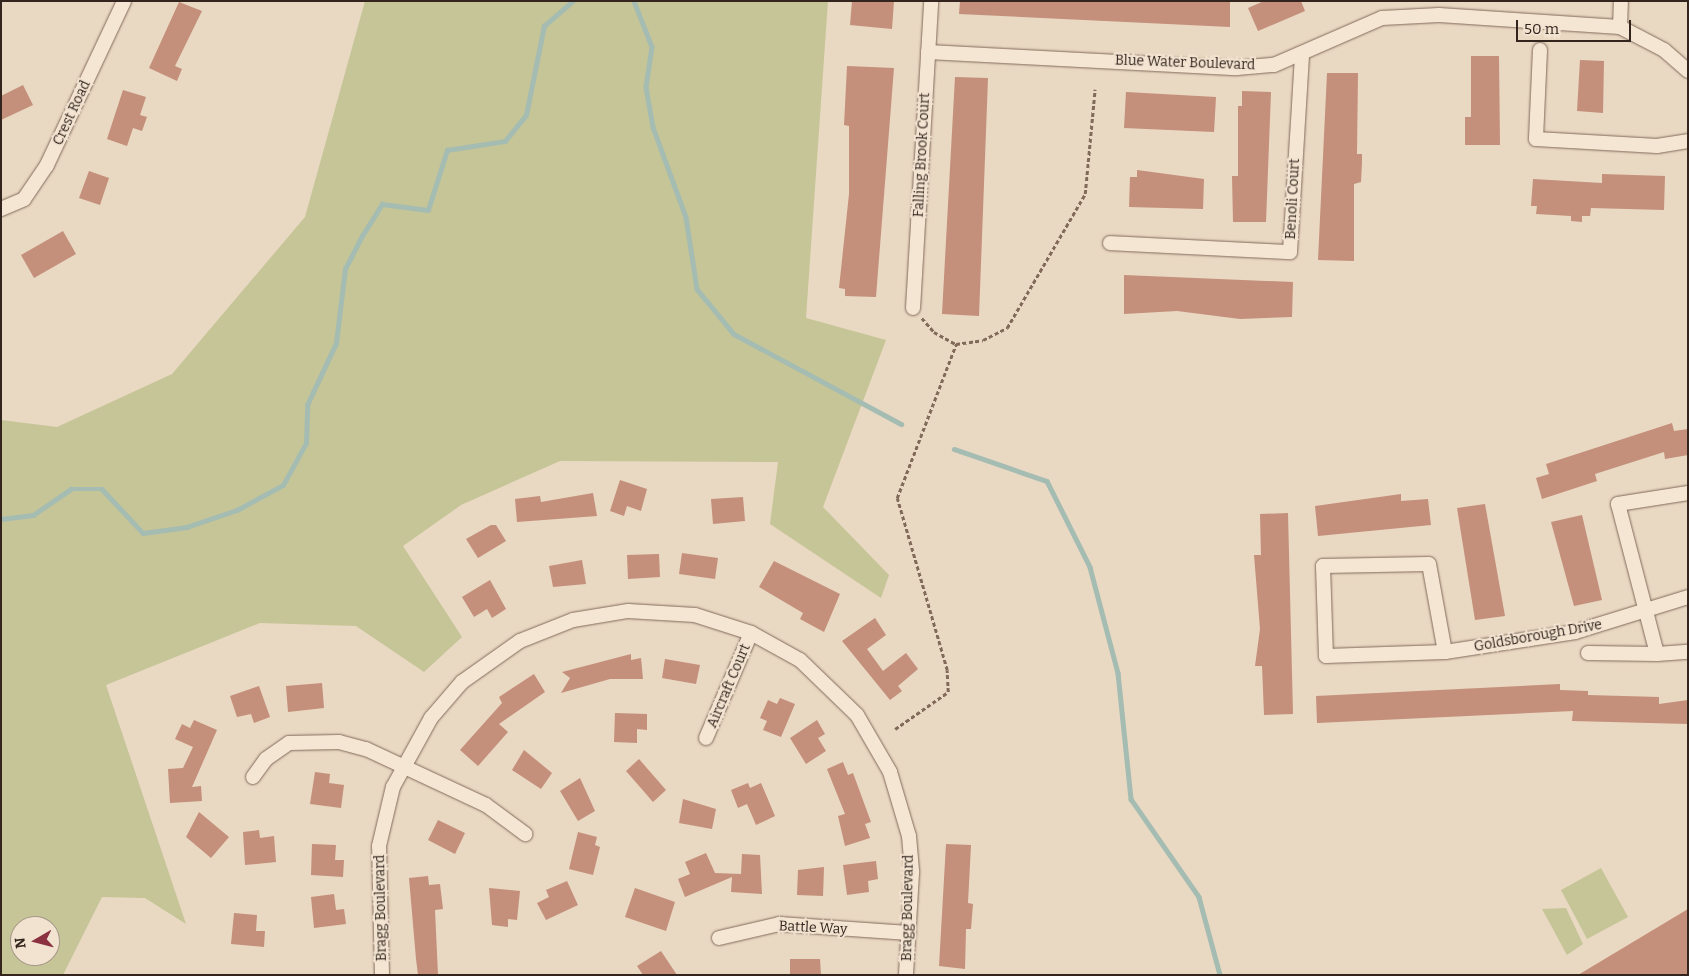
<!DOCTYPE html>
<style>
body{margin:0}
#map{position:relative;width:1689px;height:976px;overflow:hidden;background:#e9d8c2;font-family:Bitter,serif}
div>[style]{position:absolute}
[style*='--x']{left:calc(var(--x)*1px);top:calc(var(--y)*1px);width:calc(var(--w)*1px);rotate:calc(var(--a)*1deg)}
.green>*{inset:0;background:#c6c597}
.stream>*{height:4.5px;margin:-2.25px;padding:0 2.25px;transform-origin:2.25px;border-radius:2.25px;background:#a4bcb2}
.building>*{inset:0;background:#c48f7b}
.path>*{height:2.5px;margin-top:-1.25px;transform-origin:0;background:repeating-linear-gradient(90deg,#826a5b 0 4px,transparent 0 6.5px)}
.roads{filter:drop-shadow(0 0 1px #826a5b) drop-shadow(0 0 1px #826a5b)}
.street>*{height:14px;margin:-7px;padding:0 7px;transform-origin:7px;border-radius:7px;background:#f5e6d4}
span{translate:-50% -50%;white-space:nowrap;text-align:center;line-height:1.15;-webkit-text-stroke:4px #f2e3d1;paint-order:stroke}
.street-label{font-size:14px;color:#33251e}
.frame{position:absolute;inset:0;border:2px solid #33251e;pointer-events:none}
.north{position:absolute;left:10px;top:916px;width:50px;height:50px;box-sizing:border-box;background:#f2e3d1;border:1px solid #a69789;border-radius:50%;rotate:262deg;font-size:14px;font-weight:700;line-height:20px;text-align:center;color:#33251e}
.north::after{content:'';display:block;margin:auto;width:18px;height:22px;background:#8b313f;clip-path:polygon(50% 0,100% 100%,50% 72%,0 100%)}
.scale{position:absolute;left:1516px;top:20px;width:115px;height:22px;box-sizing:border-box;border:2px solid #33251e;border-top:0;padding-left:6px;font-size:15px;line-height:18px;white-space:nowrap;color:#33251e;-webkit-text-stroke:4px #f2e3d1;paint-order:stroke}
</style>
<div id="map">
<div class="green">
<div style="clip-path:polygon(evenodd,365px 1px,828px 1px,806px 318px,886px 340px,823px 507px,889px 575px,881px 598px,770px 524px,778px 462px,560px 461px,461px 505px,403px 546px,462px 637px,424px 672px,356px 626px,260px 623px,106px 685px,186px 924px,145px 898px,102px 897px,63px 975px,1px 975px,1px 420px,57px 427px,172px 374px,305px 217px,365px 1px,20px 926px,50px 926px,50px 956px,20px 956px,20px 926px)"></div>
<div style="clip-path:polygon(1601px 868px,1628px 917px,1587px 939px,1561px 890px)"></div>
<div style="clip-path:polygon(1566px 908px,1583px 944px,1567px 955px,1542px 909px)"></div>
</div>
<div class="stream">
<div style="--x:634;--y:1;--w:49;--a:68.6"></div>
<div style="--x:652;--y:47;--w:40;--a:98.5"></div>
<div style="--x:646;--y:87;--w:41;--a:80.1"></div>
<div style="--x:653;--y:127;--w:96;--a:69.9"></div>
<div style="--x:686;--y:217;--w:73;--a:81.3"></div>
<div style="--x:697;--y:289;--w:58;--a:50.6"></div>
<div style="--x:734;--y:334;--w:190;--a:28.3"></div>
<div style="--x:954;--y:449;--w:98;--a:19"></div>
<div style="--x:1047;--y:481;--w:96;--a:63.4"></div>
<div style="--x:1090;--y:567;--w:110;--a:75.2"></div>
<div style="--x:1118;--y:673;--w:127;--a:84.1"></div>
<div style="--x:1131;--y:799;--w:119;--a:55.2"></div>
<div style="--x:1199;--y:897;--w:81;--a:74.9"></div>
<div style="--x:1;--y:519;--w:32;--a:-7"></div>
<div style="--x:33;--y:515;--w:46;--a:-34.4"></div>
<div style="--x:71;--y:489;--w:31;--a:0"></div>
<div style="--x:102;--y:489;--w:60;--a:47"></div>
<div style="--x:143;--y:533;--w:44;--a:-7.8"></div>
<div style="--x:187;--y:527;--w:53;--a:-18.8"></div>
<div style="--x:237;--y:510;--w:52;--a:-28.5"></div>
<div style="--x:283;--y:485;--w:48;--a:-61.3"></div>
<div style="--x:306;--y:443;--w:38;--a:-88"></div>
<div style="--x:307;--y:405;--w:68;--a:-64.9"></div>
<div style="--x:336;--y:343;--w:75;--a:-83.1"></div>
<div style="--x:345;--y:269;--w:37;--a:-63"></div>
<div style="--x:362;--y:236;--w:38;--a:-58"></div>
<div style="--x:382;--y:204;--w:46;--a:7.4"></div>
<div style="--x:428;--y:210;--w:63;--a:-72.4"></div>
<div style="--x:447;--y:150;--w:59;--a:-8.8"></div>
<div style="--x:505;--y:141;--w:33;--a:-51"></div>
<div style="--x:526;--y:115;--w:91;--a:-78.6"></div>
<div style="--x:544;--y:26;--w:38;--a:-41"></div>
</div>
<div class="building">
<div style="clip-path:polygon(852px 1px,894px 1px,892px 29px,850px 25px)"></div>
<div style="clip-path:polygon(960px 1px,1230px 1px,1230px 27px,959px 14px)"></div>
<div style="clip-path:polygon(1264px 1px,1301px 1px,1305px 11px,1258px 31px,1248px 8px)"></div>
<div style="clip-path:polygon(179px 2px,202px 11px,175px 66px,182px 69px,177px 81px,149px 68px)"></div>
<div style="clip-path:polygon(1471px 56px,1499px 56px,1500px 145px,1465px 145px,1465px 117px,1471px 117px)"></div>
<div style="clip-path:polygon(1580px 60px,1604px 61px,1603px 113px,1577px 111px)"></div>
<div style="clip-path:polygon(847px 66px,894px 68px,876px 297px,845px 296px,845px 289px,839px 288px,849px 194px,849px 126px,844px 125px)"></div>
<div style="clip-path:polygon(1327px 73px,1358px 73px,1357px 154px,1362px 154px,1362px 163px,1361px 182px,1354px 184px,1354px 261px,1318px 260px)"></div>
<div style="clip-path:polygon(955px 77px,988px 78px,979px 316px,942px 314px)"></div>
<div style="clip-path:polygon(23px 85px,33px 105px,1px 120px,1px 96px)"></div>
<div style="clip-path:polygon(123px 90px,146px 97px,140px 115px,147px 117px,142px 131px,133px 128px,127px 146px,107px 139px)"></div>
<div style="clip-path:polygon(1242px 91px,1271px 92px,1266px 222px,1233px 222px,1232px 176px,1238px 176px,1238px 106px,1242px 106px)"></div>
<div style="clip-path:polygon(1126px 92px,1216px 97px,1214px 132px,1124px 128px)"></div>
<div style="clip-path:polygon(1137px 170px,1204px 179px,1203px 209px,1129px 207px,1130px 177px,1137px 177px)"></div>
<div style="clip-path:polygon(89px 171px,109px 178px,100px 205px,79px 198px)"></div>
<div style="clip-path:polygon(1602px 174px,1665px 176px,1664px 210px,1591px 208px,1590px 216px,1582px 216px,1582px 222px,1571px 221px,1571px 216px,1536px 214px,1537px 206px,1531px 206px,1533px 179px,1602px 183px)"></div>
<div style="clip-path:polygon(63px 231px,76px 254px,34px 278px,21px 255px)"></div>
<div style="clip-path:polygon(1124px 275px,1293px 282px,1292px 317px,1240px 319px,1177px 311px,1124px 314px)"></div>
<div style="clip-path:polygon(1672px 423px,1674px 431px,1688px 429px,1688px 455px,1665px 459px,1664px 452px,1595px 474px,1597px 481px,1542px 499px,1536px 478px,1549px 474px,1546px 464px)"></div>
<div style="clip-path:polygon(620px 480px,647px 489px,641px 511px,627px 506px,624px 516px,610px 511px)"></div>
<div style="clip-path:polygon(593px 493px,597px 516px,517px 522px,515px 499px,540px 496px,541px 502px)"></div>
<div style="clip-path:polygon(1401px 494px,1401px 501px,1428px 499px,1431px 525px,1318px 536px,1315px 506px)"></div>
<div style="clip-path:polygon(743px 497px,745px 521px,713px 524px,711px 499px)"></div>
<div style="clip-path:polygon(1485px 504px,1505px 616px,1475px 620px,1457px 508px)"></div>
<div style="clip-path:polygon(1288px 513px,1293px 714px,1264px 715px,1262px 666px,1255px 666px,1260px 629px,1254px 555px,1261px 555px,1260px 514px)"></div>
<div style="clip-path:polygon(1582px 515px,1602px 600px,1574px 606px,1551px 522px)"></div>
<div style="clip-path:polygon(491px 525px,496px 525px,506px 541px,478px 558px,466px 539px)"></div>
<div style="clip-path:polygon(682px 553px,718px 558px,715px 579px,679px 574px)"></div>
<div style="clip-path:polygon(659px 554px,660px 577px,628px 579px,627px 555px)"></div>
<div style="clip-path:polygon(582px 560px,586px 584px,553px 587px,549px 566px)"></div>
<div style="clip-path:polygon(774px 561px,840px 594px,824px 632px,800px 619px,803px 613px,759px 587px)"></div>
<div style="clip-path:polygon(490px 580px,506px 609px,492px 618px,487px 609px,474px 617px,462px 597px)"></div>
<div style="clip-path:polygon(875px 618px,886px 635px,867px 649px,883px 671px,906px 653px,918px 669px,898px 686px,902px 691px,890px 700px,842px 641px)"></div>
<div style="clip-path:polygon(631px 654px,631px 660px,641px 658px,643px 679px,610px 679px,561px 693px,570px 678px,562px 672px)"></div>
<div style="clip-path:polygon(665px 659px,700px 665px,696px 684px,662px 678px)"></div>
<div style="clip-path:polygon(534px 674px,545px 692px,499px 724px,508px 732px,478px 766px,460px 750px,502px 703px,499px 697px)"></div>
<div style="clip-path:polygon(322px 683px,324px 708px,288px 712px,286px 686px)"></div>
<div style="clip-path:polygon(1560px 684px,1560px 690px,1588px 691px,1588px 695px,1659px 697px,1659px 704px,1688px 700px,1688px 724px,1572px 721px,1573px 711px,1317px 723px,1316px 696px)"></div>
<div style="clip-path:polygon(259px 686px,270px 717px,254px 723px,251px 714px,237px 717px,230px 696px)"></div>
<div style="clip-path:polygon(780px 698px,795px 704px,781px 737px,763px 730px,767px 721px,760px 718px,768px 700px,777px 704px)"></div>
<div style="clip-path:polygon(615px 713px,647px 714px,647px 730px,637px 729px,637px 743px,614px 742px)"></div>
<div style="clip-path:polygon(194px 720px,217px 730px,192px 787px,201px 786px,202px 801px,170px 803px,168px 769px,183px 768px,193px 747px,175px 739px,182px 724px,190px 728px)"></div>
<div style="clip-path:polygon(817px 720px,825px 734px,818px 738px,826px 751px,806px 764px,790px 738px)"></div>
<div style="clip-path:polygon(524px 750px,552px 773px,541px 789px,512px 770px)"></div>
<div style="clip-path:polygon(639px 759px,666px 790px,653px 802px,626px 771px)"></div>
<div style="clip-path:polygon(843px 762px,848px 775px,853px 773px,871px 822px,865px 824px,870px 838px,845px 846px,838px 816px,845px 814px,827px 769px)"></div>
<div style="clip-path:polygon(315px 772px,330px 774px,329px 783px,344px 785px,341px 808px,310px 804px)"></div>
<div style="clip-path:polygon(580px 778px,595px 811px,578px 821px,560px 791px)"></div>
<div style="clip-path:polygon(748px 783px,750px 788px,761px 783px,775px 816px,756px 825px,747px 804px,738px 808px,731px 790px)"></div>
<div style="clip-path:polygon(683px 799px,716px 809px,712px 829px,679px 823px)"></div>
<div style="clip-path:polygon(199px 812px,229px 837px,211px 858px,186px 837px)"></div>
<div style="clip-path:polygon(438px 820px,465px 833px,455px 854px,428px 840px)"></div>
<div style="clip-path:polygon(259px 830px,260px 838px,274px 836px,276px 862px,245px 865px,243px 832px)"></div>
<div style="clip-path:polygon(578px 832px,597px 837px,595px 845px,600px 847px,593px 875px,569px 869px)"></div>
<div style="clip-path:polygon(312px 844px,336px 845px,335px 860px,344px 860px,343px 877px,311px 875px)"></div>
<div style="clip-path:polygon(946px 844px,971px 845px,968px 903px,973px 904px,971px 929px,966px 929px,965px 969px,939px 966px)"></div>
<div style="clip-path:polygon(706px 853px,715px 873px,741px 874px,742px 854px,760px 855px,762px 894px,731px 892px,732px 877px,685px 897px,678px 879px,690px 874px,685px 862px)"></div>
<div style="clip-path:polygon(876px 861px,878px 879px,868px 881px,869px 892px,847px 895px,843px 865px)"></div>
<div style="clip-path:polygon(824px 867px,823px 896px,797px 895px,798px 870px)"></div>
<div style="clip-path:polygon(428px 876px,429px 885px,440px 884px,443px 909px,435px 910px,438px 975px,418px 975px,416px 959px,409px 878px)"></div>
<div style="clip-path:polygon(567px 881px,578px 905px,546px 920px,537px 903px,549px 897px,546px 890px)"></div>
<div style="clip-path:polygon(489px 888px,520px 891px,517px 920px,508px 919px,508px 927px,492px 925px)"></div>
<div style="clip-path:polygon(635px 888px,675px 902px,666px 931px,625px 917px)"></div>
<div style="clip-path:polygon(334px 894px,336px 910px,344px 909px,346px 924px,314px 928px,311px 897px)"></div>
<div style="clip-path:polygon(1688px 909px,1688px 975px,1578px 975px)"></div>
<div style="clip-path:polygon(234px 913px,257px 915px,256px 931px,265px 931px,264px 947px,231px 944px)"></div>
<div style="clip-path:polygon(661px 951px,677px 975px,643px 975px,637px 966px)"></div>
<div style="clip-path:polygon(790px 959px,820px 959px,821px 975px,790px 975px)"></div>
</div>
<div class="path">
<div style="--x:922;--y:318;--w:18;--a:49"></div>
<div style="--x:934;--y:332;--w:25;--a:29"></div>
<div style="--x:956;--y:344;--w:27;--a:-8"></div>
<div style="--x:983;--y:340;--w:27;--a:-27"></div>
<div style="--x:1007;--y:328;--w:155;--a:-59.8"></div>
<div style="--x:1085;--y:194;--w:105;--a:-84.6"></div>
<div style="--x:895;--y:729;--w:65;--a:-34.9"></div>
<div style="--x:948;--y:692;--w:22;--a:-93"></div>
<div style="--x:947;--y:670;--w:179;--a:-106.2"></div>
<div style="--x:897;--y:498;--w:165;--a:-69"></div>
</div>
<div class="roads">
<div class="street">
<div style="--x:1620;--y:27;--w:26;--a:-88"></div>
<div style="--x:1540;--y:50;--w:89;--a:92.6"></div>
<div style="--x:1536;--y:139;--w:121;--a:3.3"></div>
<div style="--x:1657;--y:146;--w:31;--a:-9"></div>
<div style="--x:928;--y:52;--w:309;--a:3"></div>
<div style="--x:1237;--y:68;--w:37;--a:-5"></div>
<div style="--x:1274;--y:65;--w:118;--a:-23.5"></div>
<div style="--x:1382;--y:18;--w:57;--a:-3"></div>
<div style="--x:1439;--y:15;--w:181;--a:3.8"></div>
<div style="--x:1620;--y:27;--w:50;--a:27.6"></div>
<div style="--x:1664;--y:50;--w:32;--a:41"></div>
<div style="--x:1;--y:209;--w:25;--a:-23"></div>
<div style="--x:24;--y:199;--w:41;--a:-55.9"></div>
<div style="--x:47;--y:165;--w:181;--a:-64.8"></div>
<div style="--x:1110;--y:243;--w:180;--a:2.9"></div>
<div style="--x:1290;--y:252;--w:197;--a:-86.5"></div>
<div style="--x:913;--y:308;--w:308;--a:-86.6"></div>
<div style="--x:1688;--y:493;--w:71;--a:171.1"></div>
<div style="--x:1618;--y:504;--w:155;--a:75.4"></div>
<div style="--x:1657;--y:654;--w:31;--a:-4"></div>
<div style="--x:1445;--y:652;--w:89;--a:-100.3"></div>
<div style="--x:1429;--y:564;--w:106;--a:178.9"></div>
<div style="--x:1323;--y:566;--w:90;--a:88.1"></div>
<div style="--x:1326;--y:656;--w:119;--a:-1.9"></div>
<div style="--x:1445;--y:652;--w:132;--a:-8.7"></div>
<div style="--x:1575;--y:632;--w:118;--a:-17.2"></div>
<div style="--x:1588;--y:653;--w:69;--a:0.8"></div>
<div style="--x:706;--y:738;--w:114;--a:-66.8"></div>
<div style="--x:253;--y:777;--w:22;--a:-54"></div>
<div style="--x:266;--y:759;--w:28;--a:-35"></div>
<div style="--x:289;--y:743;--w:50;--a:-1.1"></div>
<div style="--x:339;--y:742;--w:28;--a:15"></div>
<div style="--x:366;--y:749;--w:132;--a:25"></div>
<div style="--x:486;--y:805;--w:49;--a:36.6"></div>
<div style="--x:719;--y:938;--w:62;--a:-13.1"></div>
<div style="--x:779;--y:924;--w:130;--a:4"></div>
<div style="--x:382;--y:975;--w:129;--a:-91.3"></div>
<div style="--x:379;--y:846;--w:61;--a:-76.7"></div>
<div style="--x:393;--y:787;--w:79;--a:-61.2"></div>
<div style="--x:431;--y:718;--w:48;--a:-49.3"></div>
<div style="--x:462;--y:682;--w:71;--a:-35.3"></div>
<div style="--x:520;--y:641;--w:57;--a:-21.6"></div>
<div style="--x:573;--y:620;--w:56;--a:-9.3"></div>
<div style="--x:628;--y:611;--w:67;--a:3.4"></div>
<div style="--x:695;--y:615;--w:59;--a:17.8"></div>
<div style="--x:751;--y:633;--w:56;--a:28.9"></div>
<div style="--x:800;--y:660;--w:79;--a:44"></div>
<div style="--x:857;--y:715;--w:66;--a:59.9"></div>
<div style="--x:890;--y:772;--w:67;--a:73.5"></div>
<div style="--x:909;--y:836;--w:37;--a:85"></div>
<div style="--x:912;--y:873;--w:102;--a:93.4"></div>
</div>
</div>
<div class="street-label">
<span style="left:1185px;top:63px;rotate:2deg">Blue Water Boulevard</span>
<span style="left:72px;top:113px;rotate:-65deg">Crest Road</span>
<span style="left:922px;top:155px;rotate:-87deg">Falling Brook Court</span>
<span style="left:1293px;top:199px;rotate:-87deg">Benoli Court</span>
<span style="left:1538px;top:636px;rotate:-10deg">Goldsborough Drive</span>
<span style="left:729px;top:686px;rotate:-67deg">Aircraft Court</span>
<span style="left:381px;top:908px;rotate:-91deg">Bragg Boulevard</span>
<span style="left:908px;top:908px;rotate:-89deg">Bragg Boulevard</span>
<span style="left:813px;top:928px;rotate:3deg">Battle Way</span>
</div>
<div class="frame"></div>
<div class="north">N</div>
<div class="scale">50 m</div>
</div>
